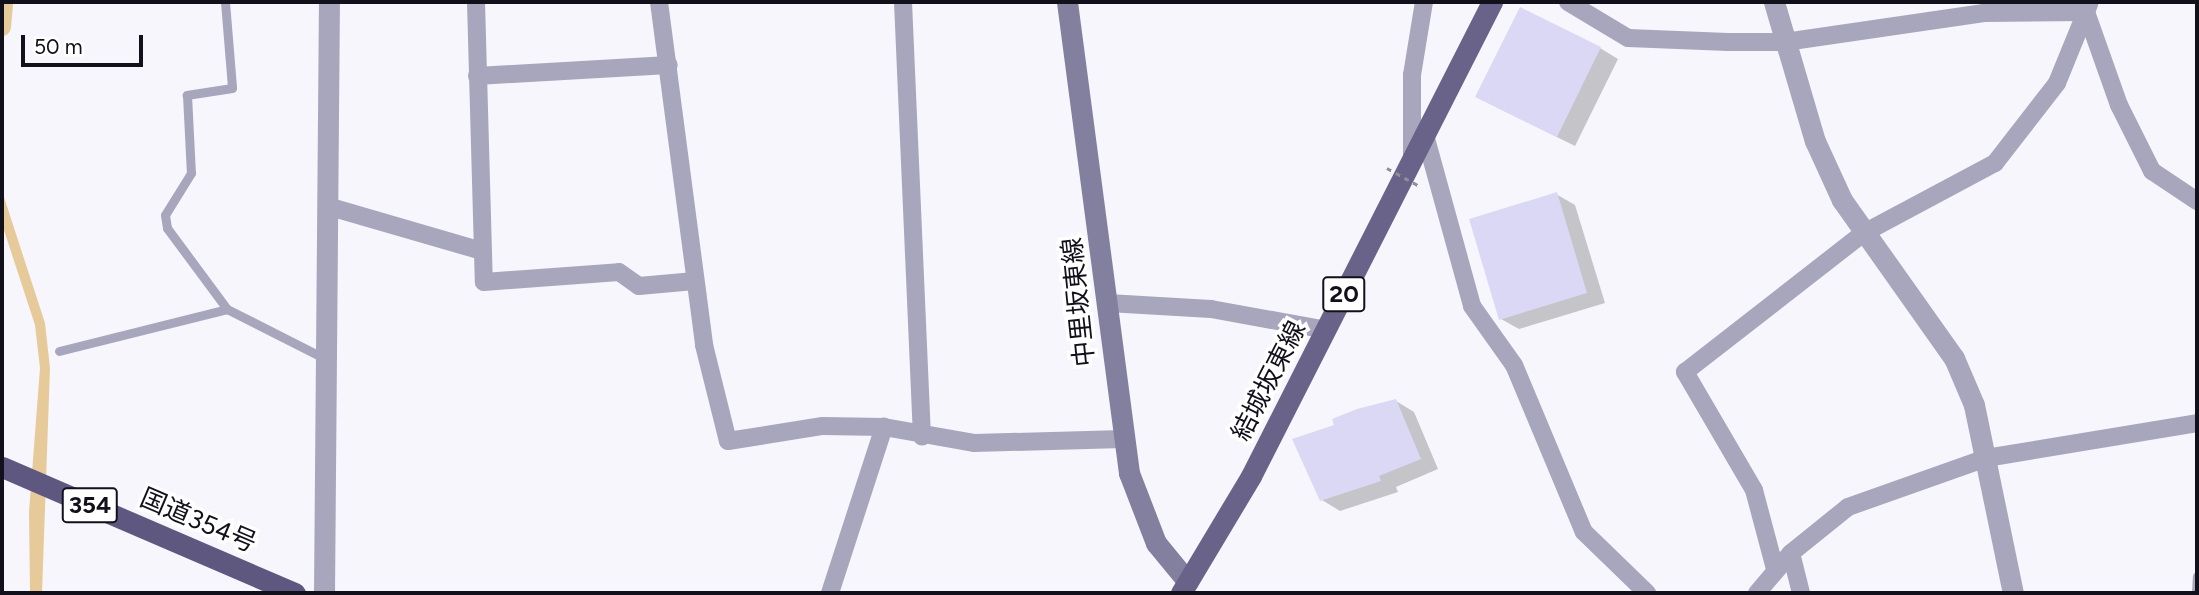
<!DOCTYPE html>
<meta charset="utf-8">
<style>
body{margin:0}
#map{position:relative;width:2199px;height:595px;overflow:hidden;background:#f6f6fc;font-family:Figtree,"Noto Sans JP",sans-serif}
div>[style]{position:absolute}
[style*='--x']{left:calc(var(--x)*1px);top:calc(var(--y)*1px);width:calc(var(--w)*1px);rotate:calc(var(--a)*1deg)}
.water>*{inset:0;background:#e6ca99}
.shadow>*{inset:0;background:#0003}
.canal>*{height:18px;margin:-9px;padding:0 9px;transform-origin:9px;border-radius:9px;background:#e6ca99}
.building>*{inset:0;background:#dbd8f6}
.service>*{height:9px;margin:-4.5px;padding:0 4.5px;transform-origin:4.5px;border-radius:4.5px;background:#a8a6bc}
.minor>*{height:18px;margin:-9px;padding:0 9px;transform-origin:9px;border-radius:9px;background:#a8a6bc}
.tertiary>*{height:21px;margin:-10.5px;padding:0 10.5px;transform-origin:10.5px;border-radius:10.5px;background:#a8a6bc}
.secondary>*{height:21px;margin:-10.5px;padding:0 10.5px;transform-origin:10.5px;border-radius:10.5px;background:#837f9f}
.primary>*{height:21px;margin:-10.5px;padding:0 10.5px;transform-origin:10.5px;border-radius:10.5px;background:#696389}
.trunk>*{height:21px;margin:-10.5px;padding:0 10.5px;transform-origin:10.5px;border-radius:10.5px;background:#5e5780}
.path-bridge>*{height:2.5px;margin-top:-1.25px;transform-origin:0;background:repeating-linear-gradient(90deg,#8f8f97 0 5px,transparent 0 10px)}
span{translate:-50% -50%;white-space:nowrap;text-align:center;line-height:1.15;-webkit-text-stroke:7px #fff;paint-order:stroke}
.shield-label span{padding:2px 5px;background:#fff;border:2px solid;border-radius:5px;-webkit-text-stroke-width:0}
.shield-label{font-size:24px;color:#12111b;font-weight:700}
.street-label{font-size:26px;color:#12111b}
.frame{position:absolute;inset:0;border:4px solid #12111b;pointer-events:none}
.scale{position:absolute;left:21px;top:35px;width:122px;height:32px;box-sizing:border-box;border:4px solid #12111b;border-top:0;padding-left:9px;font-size:21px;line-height:24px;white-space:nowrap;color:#12111b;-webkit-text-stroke:5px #fff;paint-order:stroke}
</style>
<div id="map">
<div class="water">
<div style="clip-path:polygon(2px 191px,45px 323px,50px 368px,42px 593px,30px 593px,29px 512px,40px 368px,35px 325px,2px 224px)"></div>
</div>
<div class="shadow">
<div style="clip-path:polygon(1600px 48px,1618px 59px,1575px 146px,1496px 107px)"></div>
<div style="clip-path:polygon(1556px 194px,1575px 205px,1605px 303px,1519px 329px,1501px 319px)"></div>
<div style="clip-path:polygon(1396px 401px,1414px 412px,1438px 469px,1396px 487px,1398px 492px,1340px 511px,1322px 500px,1336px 426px)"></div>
</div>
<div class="canal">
<div style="--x:2;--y:27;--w:25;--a:-85"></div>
</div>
<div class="building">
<div style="clip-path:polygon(1520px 7px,1601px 47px,1557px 137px,1475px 97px)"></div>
<div style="clip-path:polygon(1557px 192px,1587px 293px,1499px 320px,1469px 219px)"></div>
<div style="clip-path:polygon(1396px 399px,1421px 459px,1379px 476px,1381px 481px,1320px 501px,1292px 439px,1334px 425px,1332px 419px,1357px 409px)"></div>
</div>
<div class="service">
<div style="--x:225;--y:2;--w:86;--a:85.3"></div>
<div style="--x:232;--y:88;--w:46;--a:171.2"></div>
<div style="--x:187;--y:95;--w:78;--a:87.1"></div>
<div style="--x:191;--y:173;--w:49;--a:121.8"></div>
<div style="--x:165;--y:215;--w:13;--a:81"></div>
<div style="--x:167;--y:228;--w:101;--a:53.5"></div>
<div style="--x:227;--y:309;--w:109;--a:26.8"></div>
<div style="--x:59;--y:351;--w:173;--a:-14"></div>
<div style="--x:2196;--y:593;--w:17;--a:-87"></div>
</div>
<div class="minor">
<div style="--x:476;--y:2;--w:280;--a:88.4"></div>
<div style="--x:484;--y:282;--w:135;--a:-4.2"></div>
<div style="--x:619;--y:272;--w:24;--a:35"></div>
<div style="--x:639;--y:286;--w:56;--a:-5.1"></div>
<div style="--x:659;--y:2;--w:346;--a:82.5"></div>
<div style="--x:704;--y:345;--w:99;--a:76"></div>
<div style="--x:728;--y:441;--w:96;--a:-9"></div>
<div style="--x:823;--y:426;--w:61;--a:0.9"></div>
<div style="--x:884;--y:427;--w:91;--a:10.1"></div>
<div style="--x:974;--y:443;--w:149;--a:-1.5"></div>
<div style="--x:903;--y:2;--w:435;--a:87.5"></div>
<div style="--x:1568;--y:2;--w:70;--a:31"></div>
<div style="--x:1628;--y:38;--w:100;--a:2.3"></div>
<div style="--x:1728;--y:42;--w:57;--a:0"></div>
<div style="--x:1785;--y:42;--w:201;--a:-8.3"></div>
<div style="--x:1984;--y:13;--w:102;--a:-0.6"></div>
<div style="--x:2086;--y:12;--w:9;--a:-69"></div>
<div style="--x:2086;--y:12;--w:99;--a:70.5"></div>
<div style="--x:2119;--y:105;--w:74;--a:63.4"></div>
<div style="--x:2152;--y:171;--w:54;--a:33.7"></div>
<div style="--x:477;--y:76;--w:192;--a:-3.3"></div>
<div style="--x:1425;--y:135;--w:177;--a:74.6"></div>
<div style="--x:1472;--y:306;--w:72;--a:54.6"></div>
<div style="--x:1514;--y:365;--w:181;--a:67.3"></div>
<div style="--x:1584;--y:532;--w:88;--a:44.1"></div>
<div style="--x:1412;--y:161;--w:86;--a:-90"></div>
<div style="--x:1412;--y:75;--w:74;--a:-80.7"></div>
<div style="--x:327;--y:206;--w:161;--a:16.2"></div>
<div style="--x:1108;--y:303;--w:103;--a:3.3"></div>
<div style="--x:1211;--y:309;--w:117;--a:10.3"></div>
<div style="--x:1791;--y:553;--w:41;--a:76"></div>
<div style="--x:1775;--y:569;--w:82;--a:-104.9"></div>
<div style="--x:1754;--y:490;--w:137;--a:-120.3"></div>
<div style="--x:1685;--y:372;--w:224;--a:-37.9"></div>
<div style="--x:1862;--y:234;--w:151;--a:-28.1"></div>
<div style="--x:1995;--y:163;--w:101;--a:-52.2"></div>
<div style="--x:2057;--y:83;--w:77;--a:-67.8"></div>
<div style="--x:830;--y:593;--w:175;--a:-72"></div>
<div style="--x:1757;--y:593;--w:52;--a:-49.6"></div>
<div style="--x:1791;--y:553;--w:73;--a:-38.9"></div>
<div style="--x:1848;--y:507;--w:146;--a:-19.5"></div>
<div style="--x:1986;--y:458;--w:214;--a:-9.4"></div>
</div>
<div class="tertiary">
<div style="--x:1774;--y:2;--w:145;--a:73.6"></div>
<div style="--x:1815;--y:141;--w:65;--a:65.4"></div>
<div style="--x:1842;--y:200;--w:194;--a:54.7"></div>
<div style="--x:1954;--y:358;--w:51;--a:66.9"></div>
<div style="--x:1974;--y:405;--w:192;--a:78.3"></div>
<div style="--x:324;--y:593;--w:591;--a:-89.52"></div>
</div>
<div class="secondary">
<div style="--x:1067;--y:2;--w:475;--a:82.5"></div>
<div style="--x:1129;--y:473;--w:75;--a:68.9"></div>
<div style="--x:1156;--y:543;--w:50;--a:50.6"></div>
</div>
<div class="primary">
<div style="--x:1181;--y:593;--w:136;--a:-59.1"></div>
<div style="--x:1251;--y:476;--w:532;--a:-63.05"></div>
</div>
<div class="trunk">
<div style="--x:2;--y:467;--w:319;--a:23.3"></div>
</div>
<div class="path-bridge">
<div style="--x:1387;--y:168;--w:37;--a:29"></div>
</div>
<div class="shield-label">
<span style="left:1344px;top:294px">20</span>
<span style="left:90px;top:505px">354</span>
</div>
<div class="street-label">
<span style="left:1079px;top:302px;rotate:-96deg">中里坂東線</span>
<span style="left:1269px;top:381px;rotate:-63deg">結城坂東線</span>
<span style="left:198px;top:521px;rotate:23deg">国道354号</span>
</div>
<div class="frame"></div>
<div class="scale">50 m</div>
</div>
